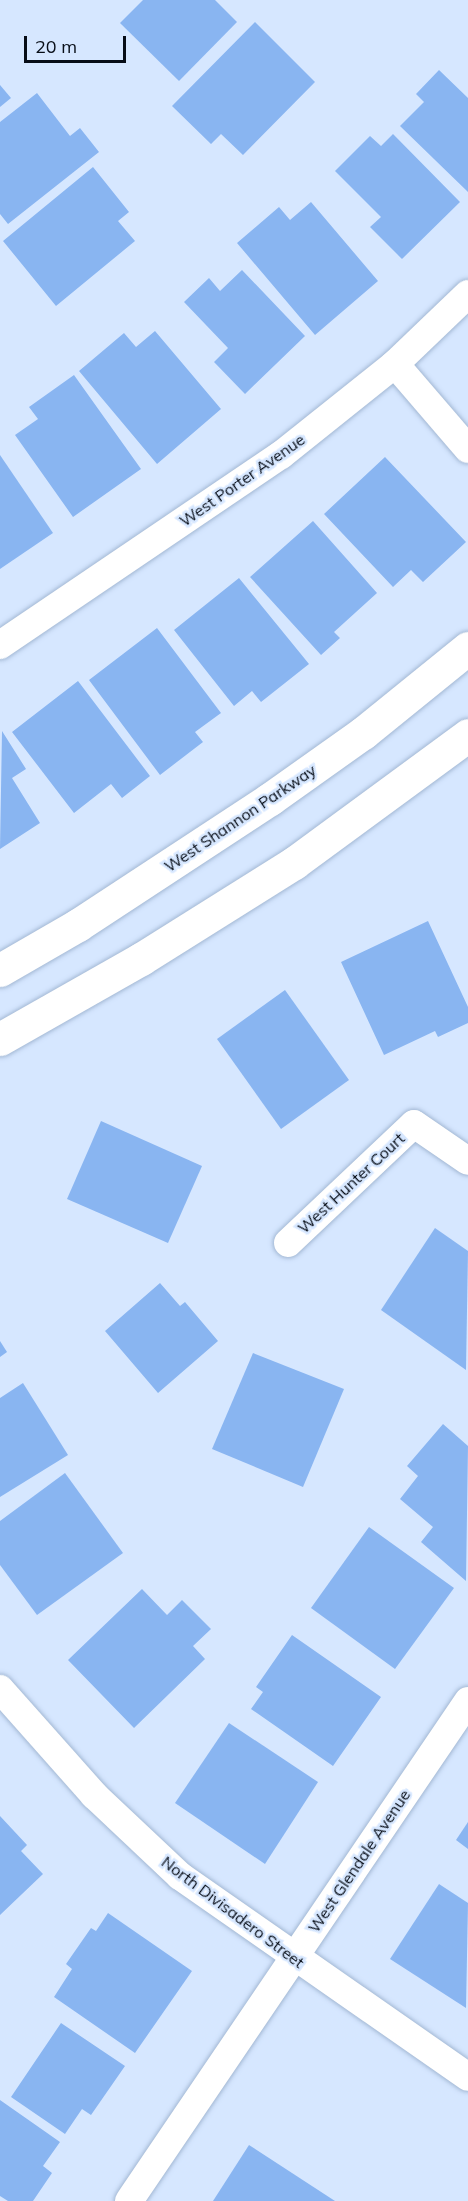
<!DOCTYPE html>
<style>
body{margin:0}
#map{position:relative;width:468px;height:2201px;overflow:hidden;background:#d6e7ff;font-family:Mulish,sans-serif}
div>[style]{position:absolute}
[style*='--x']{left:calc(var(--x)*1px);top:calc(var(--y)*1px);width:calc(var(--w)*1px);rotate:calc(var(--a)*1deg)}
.building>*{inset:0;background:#89b5f1}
.roads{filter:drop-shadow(0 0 2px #a3b8d4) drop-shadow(0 0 2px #a3b8d4)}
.minor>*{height:28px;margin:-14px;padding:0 14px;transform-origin:14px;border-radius:14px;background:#fff}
.tertiary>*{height:33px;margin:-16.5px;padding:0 16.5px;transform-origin:16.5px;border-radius:16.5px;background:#fff}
span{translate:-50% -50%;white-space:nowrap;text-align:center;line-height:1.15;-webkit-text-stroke:5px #d6e7ff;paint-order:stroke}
.street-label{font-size:16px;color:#070d17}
.scale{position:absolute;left:24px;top:36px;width:102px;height:27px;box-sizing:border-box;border:3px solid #070d17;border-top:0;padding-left:8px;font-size:18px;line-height:21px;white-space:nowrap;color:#070d17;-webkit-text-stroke:4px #d6e7ff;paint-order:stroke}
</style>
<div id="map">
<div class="building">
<div style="clip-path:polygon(143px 0,215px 0,237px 22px,179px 81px,120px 23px)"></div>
<div style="clip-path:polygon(255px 22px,315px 82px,243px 155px,221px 134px,211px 144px,172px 106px)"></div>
<div style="clip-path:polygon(439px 70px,468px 98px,468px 192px,400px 126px,424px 102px,416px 94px)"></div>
<div style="clip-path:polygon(0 85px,11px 98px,0 107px)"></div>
<div style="clip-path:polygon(37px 93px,70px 136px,80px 128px,99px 152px,8px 224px,0 214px,0 122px)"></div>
<div style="clip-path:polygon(393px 134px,460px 202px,402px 259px,370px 227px,381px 217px,335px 171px,370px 136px,381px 146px)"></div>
<div style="clip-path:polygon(93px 167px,129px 212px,118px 221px,135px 241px,56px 306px,3px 241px)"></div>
<div style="clip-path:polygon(311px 202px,378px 281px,315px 335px,237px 243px,279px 207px,290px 220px)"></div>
<div style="clip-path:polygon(242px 270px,305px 336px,245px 394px,214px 362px,228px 348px,184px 302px,209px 278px,220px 291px)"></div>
<div style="clip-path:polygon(155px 331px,221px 409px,157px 464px,79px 371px,124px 333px,136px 347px)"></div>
<div style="clip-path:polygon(74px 375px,141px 469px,73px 517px,15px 435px,38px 419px,29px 407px)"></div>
<div style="clip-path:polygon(0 455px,53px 533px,0 569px)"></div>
<div style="clip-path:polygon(385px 457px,466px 542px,423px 582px,411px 570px,393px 587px,324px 514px)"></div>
<div style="clip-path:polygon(313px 521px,377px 593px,334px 632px,340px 638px,321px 655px,250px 577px)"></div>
<div style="clip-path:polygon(239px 578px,309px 664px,261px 702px,252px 691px,234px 706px,174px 630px)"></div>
<div style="clip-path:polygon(157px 628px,221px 713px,195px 732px,203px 742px,160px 775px,89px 680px)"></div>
<div style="clip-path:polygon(78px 681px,150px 776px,122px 798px,111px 784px,74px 813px,12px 732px)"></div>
<div style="clip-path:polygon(2px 731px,26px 769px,12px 778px,40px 823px,0 849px)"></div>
<div style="clip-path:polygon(428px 921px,468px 1007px,468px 1023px,438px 1037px,435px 1031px,384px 1055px,341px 962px)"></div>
<div style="clip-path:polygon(285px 990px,349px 1080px,281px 1129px,217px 1039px)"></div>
<div style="clip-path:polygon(101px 1121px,202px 1166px,168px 1243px,67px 1199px)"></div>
<div style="clip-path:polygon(435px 1228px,468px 1251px,466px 1370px,381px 1310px)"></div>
<div style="clip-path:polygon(160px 1283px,180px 1306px,185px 1302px,218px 1341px,158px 1393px,105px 1331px)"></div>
<div style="clip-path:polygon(0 1341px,7px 1352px,0 1357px)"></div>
<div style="clip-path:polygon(253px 1353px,344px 1389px,303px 1487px,212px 1449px)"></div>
<div style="clip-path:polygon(23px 1383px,68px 1455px,0 1497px,0 1398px)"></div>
<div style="clip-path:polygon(443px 1424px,468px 1446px,466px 1581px,421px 1542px,433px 1527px,400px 1499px,418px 1476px,407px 1466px)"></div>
<div style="clip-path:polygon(65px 1473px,123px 1553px,37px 1615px,0 1565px,0 1521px)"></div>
<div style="clip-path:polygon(369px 1527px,454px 1588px,395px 1669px,311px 1608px)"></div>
<div style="clip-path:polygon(142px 1589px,167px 1615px,182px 1600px,211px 1629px,193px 1646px,205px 1659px,134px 1728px,68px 1660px)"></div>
<div style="clip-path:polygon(292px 1635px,381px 1697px,333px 1766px,251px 1709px,263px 1692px,256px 1687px)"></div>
<div style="clip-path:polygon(229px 1723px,318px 1782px,265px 1864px,175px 1803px)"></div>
<div style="clip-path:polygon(0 1816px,27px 1845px,21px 1851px,43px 1874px,0 1915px)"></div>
<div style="clip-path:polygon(468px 1822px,468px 1849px,456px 1840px)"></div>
<div style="clip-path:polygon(439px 1884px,468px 1903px,466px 2008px,390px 1959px)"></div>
<div style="clip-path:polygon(108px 1913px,192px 1971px,135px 2053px,54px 1997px,72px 1969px,66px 1964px,91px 1928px,96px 1931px)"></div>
<div style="clip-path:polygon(61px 2023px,125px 2066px,91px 2115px,82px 2109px,65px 2134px,11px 2097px)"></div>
<div style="clip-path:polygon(0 2100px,60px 2142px,43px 2166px,52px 2173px,33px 2201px,8px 2201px,0 2196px)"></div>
<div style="clip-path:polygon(249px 2145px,335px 2201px,213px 2201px)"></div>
</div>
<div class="roads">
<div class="minor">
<div style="--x:395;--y:364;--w:112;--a:49.3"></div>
<div style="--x:0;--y:645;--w:339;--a:-34.1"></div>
<div style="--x:281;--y:455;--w:146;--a:-38.6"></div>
<div style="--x:395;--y:364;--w:101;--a:-43.8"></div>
<div style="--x:288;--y:1243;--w:173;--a:-43.4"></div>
<div style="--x:414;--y:1124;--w:65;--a:34.4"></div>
<div style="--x:0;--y:1689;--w:142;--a:48.4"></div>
<div style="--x:94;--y:1795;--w:118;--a:43.3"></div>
<div style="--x:180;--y:1876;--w:351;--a:34.9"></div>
<div style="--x:129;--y:2201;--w:604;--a:-55.86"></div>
</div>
<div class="tertiary">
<div style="--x:0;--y:970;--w:90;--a:-30"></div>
<div style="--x:78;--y:925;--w:230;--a:-33.3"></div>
<div style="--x:270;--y:799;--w:114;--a:-35.4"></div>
<div style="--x:363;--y:733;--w:135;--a:-39"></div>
<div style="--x:0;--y:1039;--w:162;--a:-29.6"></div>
<div style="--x:141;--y:959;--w:181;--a:-32.1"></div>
<div style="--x:294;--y:863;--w:216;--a:-36.3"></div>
</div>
</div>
<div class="street-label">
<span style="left:242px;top:480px;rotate:-35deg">West Porter Avenue</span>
<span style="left:240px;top:818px;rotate:-34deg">West Shannon Parkway</span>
<span style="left:351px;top:1183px;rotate:-43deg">West Hunter Court</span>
<span style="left:359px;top:1861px;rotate:-56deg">West Glendale Avenue</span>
<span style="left:233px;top:1912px;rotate:37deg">North Divisadero Street</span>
</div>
<div class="scale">20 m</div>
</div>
